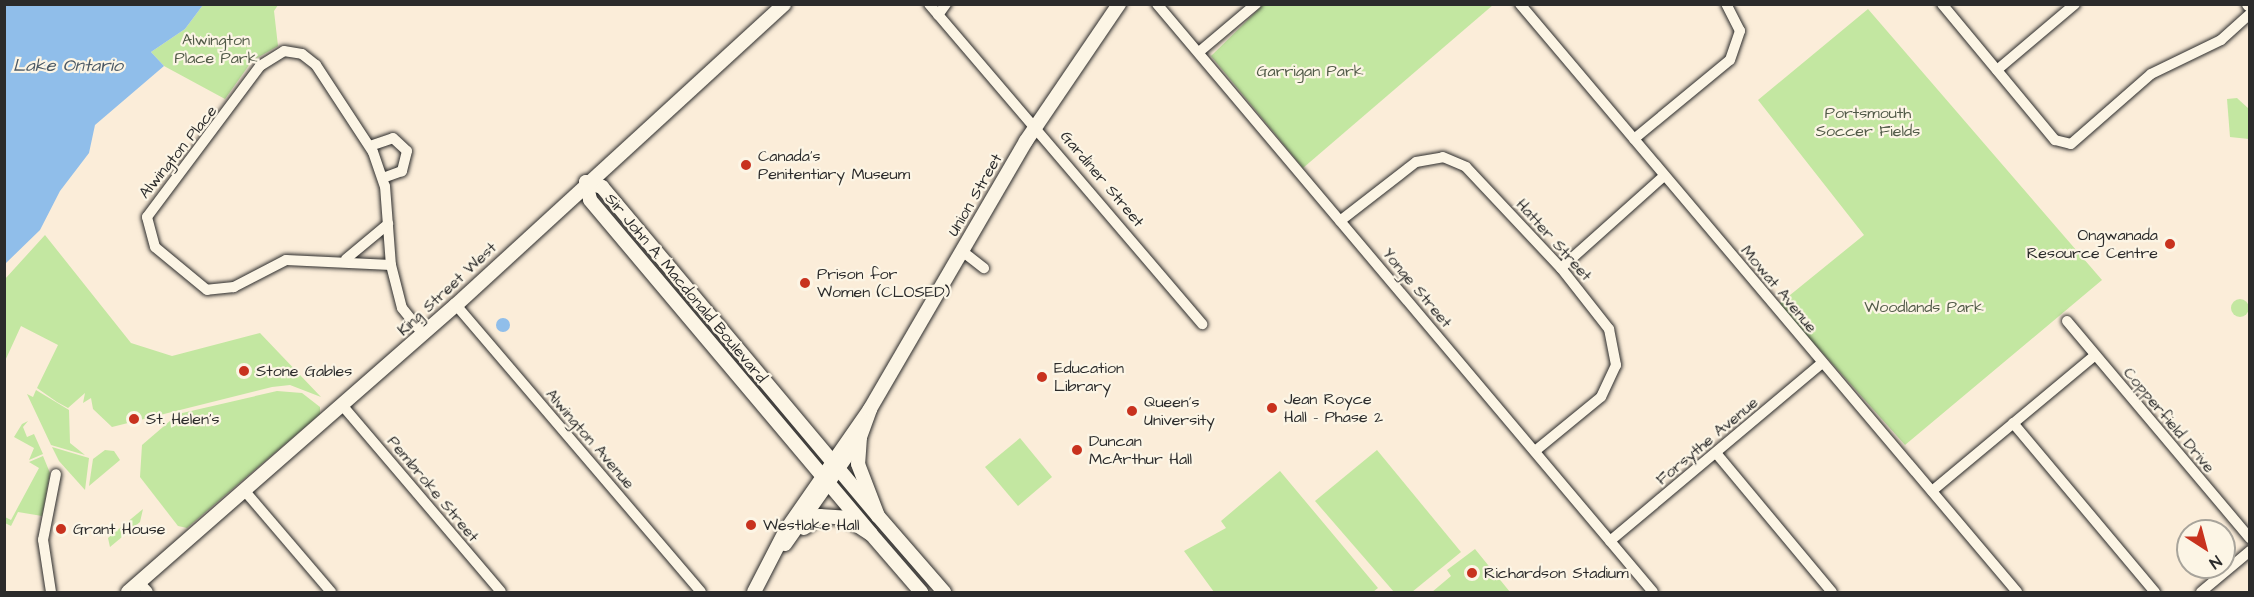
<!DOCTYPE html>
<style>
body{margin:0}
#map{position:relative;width:2254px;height:597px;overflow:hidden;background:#fbedd9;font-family:"Architects Daughter",sans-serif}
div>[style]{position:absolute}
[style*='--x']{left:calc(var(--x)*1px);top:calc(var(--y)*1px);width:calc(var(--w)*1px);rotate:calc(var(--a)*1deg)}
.green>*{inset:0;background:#c3e7a1}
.round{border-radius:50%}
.water>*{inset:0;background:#90beea}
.roads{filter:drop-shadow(0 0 2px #2b2b2b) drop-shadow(0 0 2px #2b2b2b)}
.minor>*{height:10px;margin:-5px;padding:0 5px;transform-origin:5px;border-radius:5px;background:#fcf5e5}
.major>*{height:14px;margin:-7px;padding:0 7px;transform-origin:7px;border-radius:7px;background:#fcf5e5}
.dots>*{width:16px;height:16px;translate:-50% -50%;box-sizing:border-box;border:3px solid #fcf5e5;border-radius:50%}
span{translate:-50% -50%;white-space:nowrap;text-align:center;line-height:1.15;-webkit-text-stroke:4.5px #fcf5e5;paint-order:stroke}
.park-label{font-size:16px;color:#515a48}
.street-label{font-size:16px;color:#2b2b2b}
.poi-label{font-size:16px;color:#2b2b2b}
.left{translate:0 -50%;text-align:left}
.right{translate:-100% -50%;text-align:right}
.water-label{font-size:18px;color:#495764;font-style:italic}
.frame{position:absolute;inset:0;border:6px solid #2b2b2b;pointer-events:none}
.north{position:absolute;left:2176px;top:519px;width:60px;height:60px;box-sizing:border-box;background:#fcf5e5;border:2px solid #a8a49b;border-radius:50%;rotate:144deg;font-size:16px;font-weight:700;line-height:24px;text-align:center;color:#2b2b2b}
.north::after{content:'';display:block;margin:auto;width:21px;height:27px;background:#c8321e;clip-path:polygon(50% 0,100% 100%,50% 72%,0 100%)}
</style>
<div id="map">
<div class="green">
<div style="clip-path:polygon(203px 5px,278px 5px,274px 11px,278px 46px,252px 61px,225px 99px,164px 66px,151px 52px,185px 29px)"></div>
<div style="clip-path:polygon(1263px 5px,1493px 5px,1303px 168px,1211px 56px)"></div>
<div style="clip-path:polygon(1868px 9px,2102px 280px,1905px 445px,1779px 304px,1864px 235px,1758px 100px)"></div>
<div style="clip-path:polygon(2237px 98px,2249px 109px,2249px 139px,2230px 137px,2227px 99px)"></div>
<div style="clip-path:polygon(45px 235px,131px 343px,172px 356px,260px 333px,321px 397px,290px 385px,272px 387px,112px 427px,93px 409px,91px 398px,83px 403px,85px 393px,68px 408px,57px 402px,37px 388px,58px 345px,21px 326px,5px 361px,5px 279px)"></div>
<div class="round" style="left:2231px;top:299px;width:18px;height:18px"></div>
<div style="clip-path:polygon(36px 390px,69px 410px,70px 443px,85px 455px,51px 445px,27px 394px,33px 397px)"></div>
<div style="clip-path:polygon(277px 391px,302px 393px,320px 407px,320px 414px,187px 528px,178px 526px,140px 477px,142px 445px,178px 414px)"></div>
<div style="clip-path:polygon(28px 421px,23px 427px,27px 437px,34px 434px,43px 454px,29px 460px,34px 448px,14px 437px,22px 424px)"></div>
<div style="clip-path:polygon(1020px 438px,1052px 477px,1018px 506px,985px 467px)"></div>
<div style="clip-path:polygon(52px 447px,89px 458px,85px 490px,59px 461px)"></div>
<div style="clip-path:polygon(105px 450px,114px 451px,120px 460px,89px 486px,93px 459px)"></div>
<div style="clip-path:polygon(1377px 450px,1461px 552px,1412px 592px,1394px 592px,1315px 501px)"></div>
<div style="clip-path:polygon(43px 456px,50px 473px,42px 516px,18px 512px,11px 526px,5px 523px,5px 517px,11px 520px,39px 468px,29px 462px)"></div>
<div style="clip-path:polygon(1280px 471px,1378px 588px,1373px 592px,1214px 592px,1184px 551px,1226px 528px,1221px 521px)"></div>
<div style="clip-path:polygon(143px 509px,140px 522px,110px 547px,108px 538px)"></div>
<div style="clip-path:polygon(1475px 549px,1510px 592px,1432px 592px,1451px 576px,1447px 570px)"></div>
</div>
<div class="water">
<div style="clip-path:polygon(5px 4px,203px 5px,185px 29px,151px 52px,164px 66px,95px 125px,89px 153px,60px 191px,40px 230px,5px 264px)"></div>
<div class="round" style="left:496px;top:318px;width:14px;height:14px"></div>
</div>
<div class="roads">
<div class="minor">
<div style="--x:929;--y:4;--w:421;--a:49.5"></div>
<div style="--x:1157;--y:4;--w:769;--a:49.85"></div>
<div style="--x:1520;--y:4;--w:770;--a:49.79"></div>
<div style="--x:1942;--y:4;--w:177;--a:50.3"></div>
<div style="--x:2055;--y:140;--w:16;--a:14"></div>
<div style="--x:2071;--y:144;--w:106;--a:-41.2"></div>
<div style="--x:2151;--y:74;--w:78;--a:-25.9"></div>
<div style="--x:2221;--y:40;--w:39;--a:-42"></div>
<div style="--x:938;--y:15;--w:14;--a:-54"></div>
<div style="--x:284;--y:51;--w:18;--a:9"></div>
<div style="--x:302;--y:54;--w:18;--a:38"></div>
<div style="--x:316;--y:65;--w:104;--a:56.8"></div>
<div style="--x:373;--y:152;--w:36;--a:71"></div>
<div style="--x:385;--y:186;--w:79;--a:85.7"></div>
<div style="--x:391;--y:265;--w:105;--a:-177.3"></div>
<div style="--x:286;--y:260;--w:59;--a:152.6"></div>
<div style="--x:234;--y:287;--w:27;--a:174"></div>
<div style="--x:207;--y:290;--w:67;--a:-140.4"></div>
<div style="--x:155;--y:247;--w:31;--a:-105"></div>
<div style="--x:147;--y:217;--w:189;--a:-53.2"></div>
<div style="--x:260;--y:66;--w:28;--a:-32"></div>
<div style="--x:1199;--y:52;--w:75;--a:-40.1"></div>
<div style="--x:1997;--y:70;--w:102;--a:-40.2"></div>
<div style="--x:1634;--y:139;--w:124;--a:-39.5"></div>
<div style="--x:1730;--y:60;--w:31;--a:-71"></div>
<div style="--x:1740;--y:31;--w:30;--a:-117"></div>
<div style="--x:370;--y:146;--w:24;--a:-19"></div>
<div style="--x:393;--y:138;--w:19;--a:43"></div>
<div style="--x:407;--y:151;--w:21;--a:104"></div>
<div style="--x:402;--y:171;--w:20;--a:160"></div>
<div style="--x:1340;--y:221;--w:96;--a:-37.8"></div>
<div style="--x:1416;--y:162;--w:27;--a:-10"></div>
<div style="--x:1443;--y:157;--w:25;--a:23"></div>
<div style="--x:1466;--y:167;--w:139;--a:46.8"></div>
<div style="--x:1561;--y:268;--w:78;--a:51.8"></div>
<div style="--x:1609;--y:329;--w:37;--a:79"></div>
<div style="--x:1616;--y:365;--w:35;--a:115"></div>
<div style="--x:1601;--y:397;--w:85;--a:140.7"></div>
<div style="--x:962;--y:251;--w:28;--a:38"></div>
<div style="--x:346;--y:259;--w:55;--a:-39.8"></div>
<div style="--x:391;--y:265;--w:44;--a:75.7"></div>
<div style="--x:402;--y:308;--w:33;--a:51"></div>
<div style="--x:1561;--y:268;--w:138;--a:-41.8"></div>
<div style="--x:456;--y:305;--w:377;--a:49.5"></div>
<div style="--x:2067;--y:321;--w:284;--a:49.9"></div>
<div style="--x:342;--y:405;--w:245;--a:49.6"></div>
<div style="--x:2013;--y:423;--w:221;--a:50"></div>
<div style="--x:1716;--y:453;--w:181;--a:50.2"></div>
<div style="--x:244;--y:490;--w:134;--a:49.5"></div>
<div style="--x:1932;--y:491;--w:212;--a:-39.8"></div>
<div style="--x:1610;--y:541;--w:277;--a:-40"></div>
<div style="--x:139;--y:582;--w:13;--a:48"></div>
<div style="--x:51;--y:592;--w:53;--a:-98.7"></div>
<div style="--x:43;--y:540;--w:67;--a:-78.9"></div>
<div style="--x:2201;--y:592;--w:64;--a:-39.9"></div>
</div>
<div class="major">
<div style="--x:2249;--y:4;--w:1;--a:45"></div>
<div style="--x:586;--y:182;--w:18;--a:77"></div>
<div style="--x:590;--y:200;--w:436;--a:49.9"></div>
<div style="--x:586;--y:182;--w:17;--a:17"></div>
<div style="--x:602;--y:187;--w:429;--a:50"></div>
<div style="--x:860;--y:437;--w:27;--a:94"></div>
<div style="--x:858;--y:464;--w:56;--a:69"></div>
<div style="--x:878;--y:516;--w:101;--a:49"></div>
<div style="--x:804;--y:528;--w:20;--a:-37"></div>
<div style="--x:820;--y:516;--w:26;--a:4"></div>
<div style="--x:846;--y:518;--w:30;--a:33"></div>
<div style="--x:871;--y:534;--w:77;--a:49.2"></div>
<div style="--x:785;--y:544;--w:131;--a:-55"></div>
<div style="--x:860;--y:437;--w:30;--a:-70"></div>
<div style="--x:128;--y:592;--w:436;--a:-41.2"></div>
<div style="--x:456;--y:305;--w:445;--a:-42.5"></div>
<div style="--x:754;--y:592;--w:70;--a:-62.7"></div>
<div style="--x:786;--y:530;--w:147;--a:-55.2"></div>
<div style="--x:870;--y:409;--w:310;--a:-59.8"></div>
<div style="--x:1026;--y:141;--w:166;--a:-55.8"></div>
</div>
</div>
<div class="dots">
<div style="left:746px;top:165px;background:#c8321e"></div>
<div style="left:2170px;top:244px;background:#c8321e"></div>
<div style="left:805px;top:283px;background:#c8321e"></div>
<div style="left:244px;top:371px;background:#c8321e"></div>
<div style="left:1042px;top:377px;background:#c8321e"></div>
<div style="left:1272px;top:408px;background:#c8321e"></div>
<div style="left:1132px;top:411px;background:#c8321e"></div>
<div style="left:134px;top:419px;background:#c8321e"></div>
<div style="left:1077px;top:450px;background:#c8321e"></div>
<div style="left:751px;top:525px;background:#c8321e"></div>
<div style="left:61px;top:529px;background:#c8321e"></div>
<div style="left:1472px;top:573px;background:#c8321e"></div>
</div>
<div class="park-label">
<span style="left:216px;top:49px">Alwington<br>Place Park</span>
<span style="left:1310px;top:71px">Garrigan Park</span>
<span style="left:1868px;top:122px">Portsmouth<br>Soccer Fields</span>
<span style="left:1924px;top:307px">Woodlands Park</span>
</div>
<div class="street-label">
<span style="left:178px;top:152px;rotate:-51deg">Alwington Place</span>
<span style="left:1102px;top:179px;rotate:50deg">Gardiner Street</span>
<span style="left:975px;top:195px;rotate:-60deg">Union Street</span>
<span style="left:1554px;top:240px;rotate:48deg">Hatter Street</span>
<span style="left:686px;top:288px;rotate:50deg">Sir John A. Macdonald Boulevard</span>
<span style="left:1417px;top:288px;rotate:50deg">Yonge Street</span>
<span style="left:447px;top:289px;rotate:-43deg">King Street West</span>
<span style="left:1779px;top:289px;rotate:50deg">Mowat Avenue</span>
<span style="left:2169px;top:420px;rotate:50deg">Copperfield Drive</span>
<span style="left:590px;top:439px;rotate:49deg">Alwington Avenue</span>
<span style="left:1707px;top:441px;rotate:-40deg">Forsythe Avenue</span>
<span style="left:433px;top:489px;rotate:50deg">Pembroke Street</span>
</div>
<div class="poi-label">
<span class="left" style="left:758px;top:165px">Canada's<br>Penitentiary Museum</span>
<span class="right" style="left:2158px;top:244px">Ongwanada<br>Resource Centre</span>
<span class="left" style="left:817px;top:283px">Prison for<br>Women (CLOSED)</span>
<span class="left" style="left:1054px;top:377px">Education<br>Library</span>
<span class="left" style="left:256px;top:371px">Stone Gables</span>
<span class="left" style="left:1284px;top:408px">Jean Royce<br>Hall - Phase 2</span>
<span class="left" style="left:1144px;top:411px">Queen's<br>University</span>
<span class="left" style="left:146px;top:419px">St. Helen's</span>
<span class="left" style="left:1089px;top:450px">Duncan<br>McArthur Hall</span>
<span class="left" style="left:763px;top:525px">Westlake Hall</span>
<span class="left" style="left:73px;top:529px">Grant House</span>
<span class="left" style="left:1484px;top:573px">Richardson Stadium</span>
</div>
<div class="water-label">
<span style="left:68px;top:66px">Lake Ontario</span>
</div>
<div class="frame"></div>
<div class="north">N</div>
</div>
